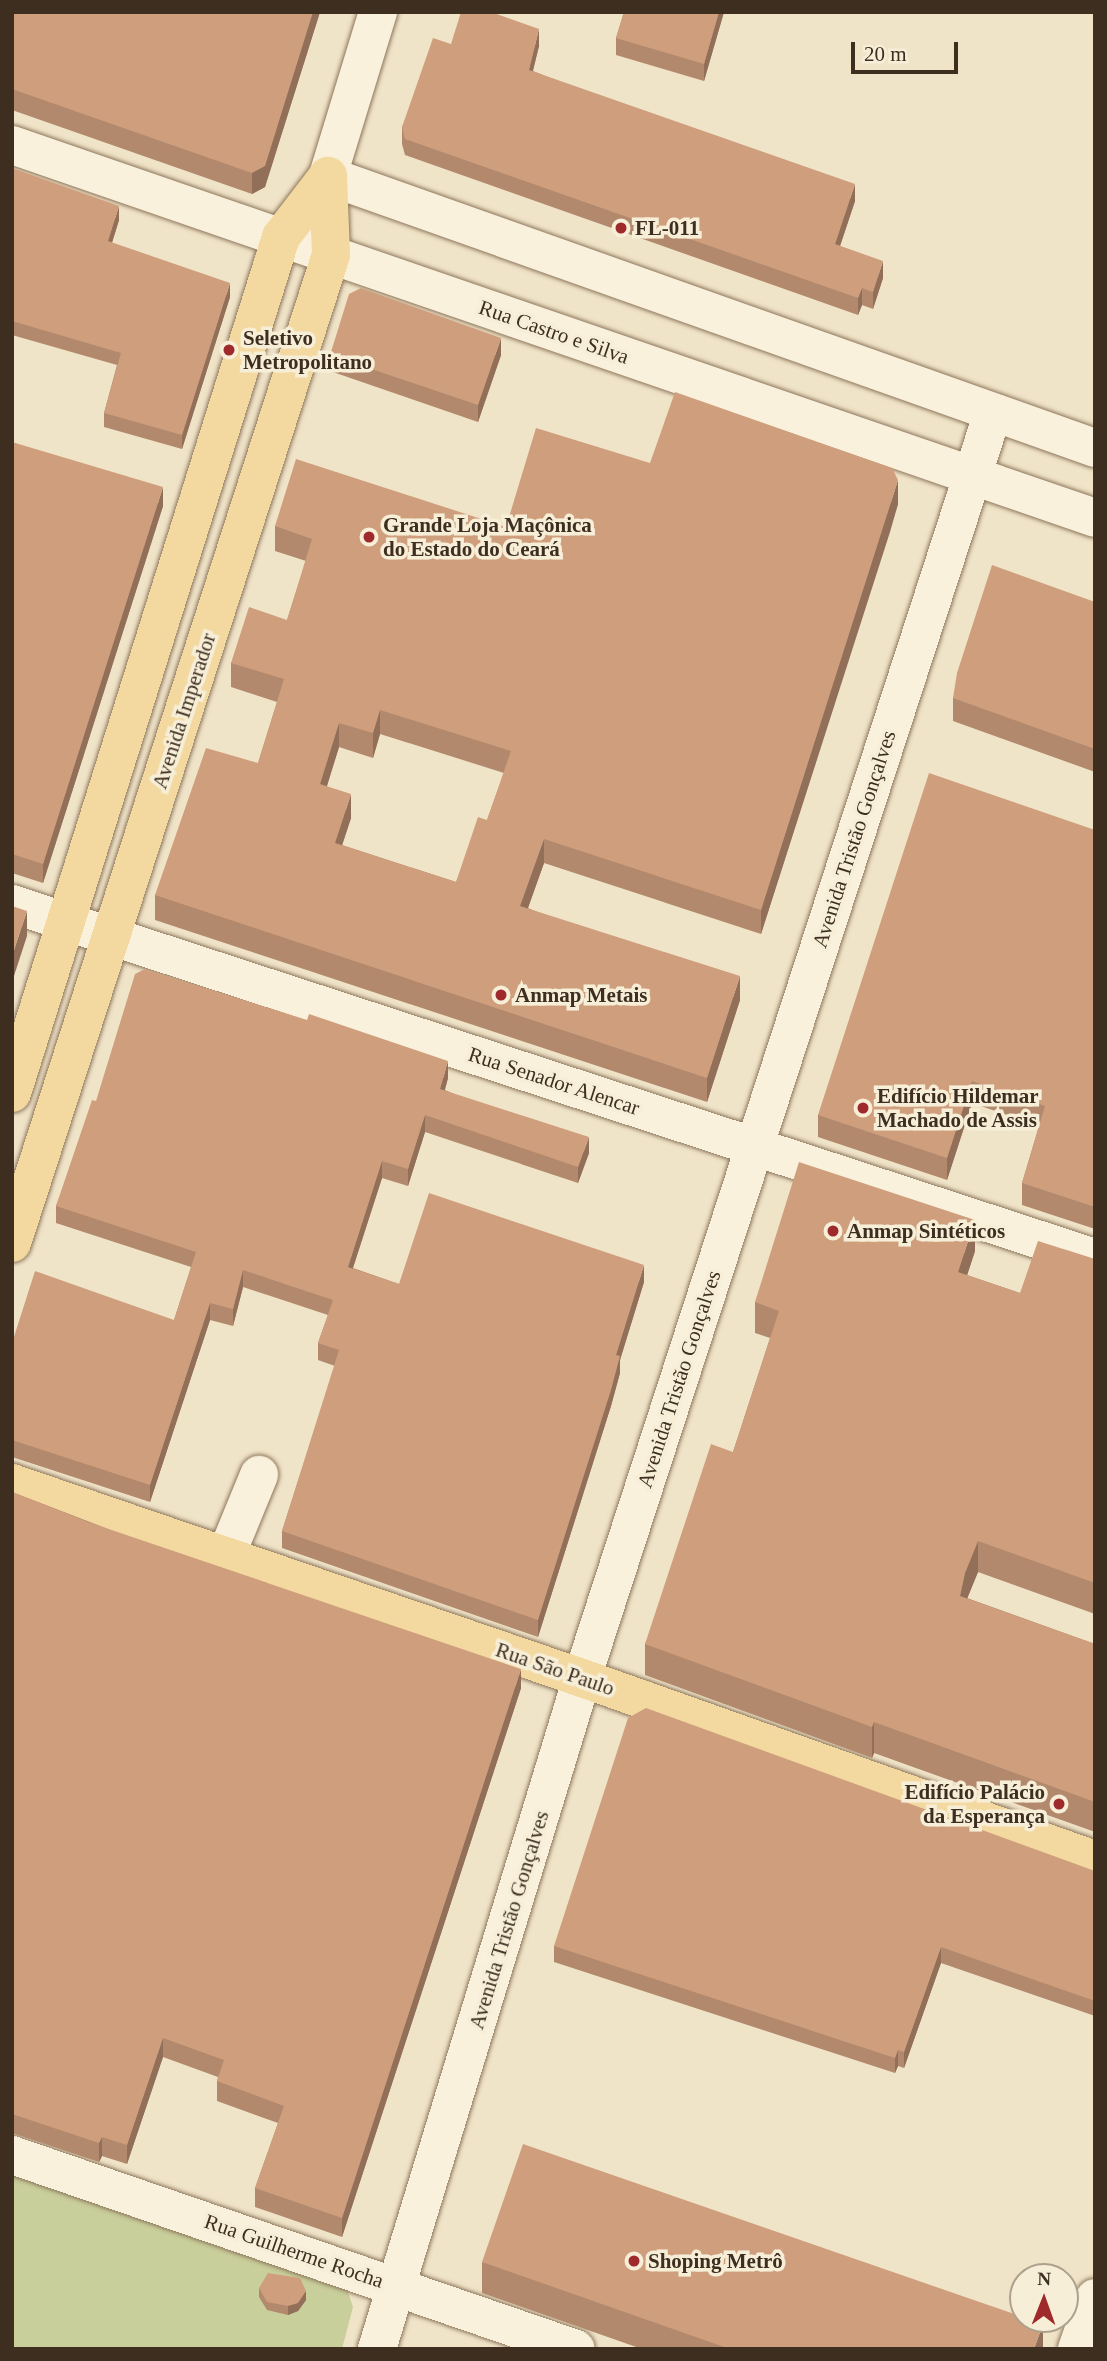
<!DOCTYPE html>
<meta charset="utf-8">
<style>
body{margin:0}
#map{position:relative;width:1107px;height:2361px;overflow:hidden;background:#f0e4c8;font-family:Georgia,serif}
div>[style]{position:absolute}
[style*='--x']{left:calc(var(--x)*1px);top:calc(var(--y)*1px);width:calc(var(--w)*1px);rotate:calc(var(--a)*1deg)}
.green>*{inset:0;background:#c9cf9b}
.roads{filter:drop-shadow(0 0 2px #8d765c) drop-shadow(0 0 2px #8d765c)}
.minor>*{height:38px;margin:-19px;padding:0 19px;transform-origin:19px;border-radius:19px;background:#faf1dc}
.major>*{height:38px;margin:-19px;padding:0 19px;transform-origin:19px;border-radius:19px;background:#f3d9a0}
.wall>*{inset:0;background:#b2896c}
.shaded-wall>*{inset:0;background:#916f58}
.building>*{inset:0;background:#cf9f7d}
.dots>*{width:19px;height:19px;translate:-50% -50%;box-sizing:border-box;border:4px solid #f7eed8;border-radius:50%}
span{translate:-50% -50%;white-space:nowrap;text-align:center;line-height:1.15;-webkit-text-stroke:7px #f7eed8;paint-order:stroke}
.poi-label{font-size:21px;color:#3d2e20;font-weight:700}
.left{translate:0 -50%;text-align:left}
.right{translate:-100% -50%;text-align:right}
.street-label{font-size:21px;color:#3d2e20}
.frame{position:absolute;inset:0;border:14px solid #3d2e20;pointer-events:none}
.north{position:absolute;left:1009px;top:2263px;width:70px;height:70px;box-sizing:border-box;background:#f7eed8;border:2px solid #ada18e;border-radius:50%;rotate:1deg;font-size:19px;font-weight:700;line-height:28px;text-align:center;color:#3d2e20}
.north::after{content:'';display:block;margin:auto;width:24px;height:32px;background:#9e2a2b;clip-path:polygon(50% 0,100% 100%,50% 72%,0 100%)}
.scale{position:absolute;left:851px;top:42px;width:107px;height:32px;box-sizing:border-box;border:4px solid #3d2e20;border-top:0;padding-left:9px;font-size:21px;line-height:24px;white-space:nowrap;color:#3d2e20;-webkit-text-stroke:5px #f7eed8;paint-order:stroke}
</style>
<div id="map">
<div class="green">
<div style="clip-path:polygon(12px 2170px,347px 2289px,353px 2307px,342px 2349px,12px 2349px)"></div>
</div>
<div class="roads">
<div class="minor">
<div style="--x:378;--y:12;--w:171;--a:107"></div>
<div style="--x:328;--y:176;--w:814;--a:19.53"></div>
<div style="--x:12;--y:145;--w:1145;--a:19"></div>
<div style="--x:12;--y:904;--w:1139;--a:18.1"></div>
<div style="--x:225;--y:1558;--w:90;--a:-67.7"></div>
<div style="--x:12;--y:2155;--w:596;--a:18.98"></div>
<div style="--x:377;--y:2349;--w:702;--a:-73.01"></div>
<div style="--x:582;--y:1678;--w:1331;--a:-72.01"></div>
<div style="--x:1077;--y:2349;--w:54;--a:-70.6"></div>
</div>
<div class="major">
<div style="--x:12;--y:1093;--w:897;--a:-72.55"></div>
<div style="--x:281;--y:237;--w:77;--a:-52.4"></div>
<div style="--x:12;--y:1243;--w:1038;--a:-72.11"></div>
<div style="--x:331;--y:255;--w:79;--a:-92.2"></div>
<div style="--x:12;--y:1483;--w:602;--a:18.89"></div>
<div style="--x:582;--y:1678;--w:544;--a:19.53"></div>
</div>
</div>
<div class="wall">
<div style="clip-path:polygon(12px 12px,320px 12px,265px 187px,252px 194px,12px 110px)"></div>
<div style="clip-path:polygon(624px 12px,724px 12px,704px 81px,616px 55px,616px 38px)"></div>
<div style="clip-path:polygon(451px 44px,539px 46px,533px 71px,855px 201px,840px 246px,883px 278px,873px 309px,862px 305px,858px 315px,405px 155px,402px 144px,402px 127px)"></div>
<div style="clip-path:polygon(12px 168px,119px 220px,112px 243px,230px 297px,182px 449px,104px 427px,104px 413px,117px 365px,12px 335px)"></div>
<div style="clip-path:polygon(330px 355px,501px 355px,478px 422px,330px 371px)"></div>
<div style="clip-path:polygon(12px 442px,163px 506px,43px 883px,12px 873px)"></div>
<div style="clip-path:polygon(evenodd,650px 463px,898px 504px,761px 934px,544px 863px,528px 908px,740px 1000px,707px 1102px,155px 920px,155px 895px,258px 763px,277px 702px,231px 687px,231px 663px,287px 620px,306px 561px,275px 551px,275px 526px,506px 527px,650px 463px,380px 734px,504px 773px,487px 820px,456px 882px,342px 845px,351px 818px,327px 786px,339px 747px,373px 758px,380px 734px)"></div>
<div style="clip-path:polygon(1095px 602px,1095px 772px,953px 721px,953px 698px)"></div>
<div style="clip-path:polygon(1095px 830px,1095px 1229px,1022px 1205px,1022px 1183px,1039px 1126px,972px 1103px,947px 1180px,818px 1137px,818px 1115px)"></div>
<div style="clip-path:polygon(448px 1078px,445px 1090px,589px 1153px,578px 1183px,425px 1132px,408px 1186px,382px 1178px,353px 1268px,399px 1284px,644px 1282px,620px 1360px,620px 1373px,611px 1406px,538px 1637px,282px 1548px,282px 1531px,335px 1366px,318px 1360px,318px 1343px,328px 1315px,243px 1287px,233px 1326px,210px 1320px,150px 1502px,12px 1457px,12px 1343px,174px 1320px,191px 1267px,56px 1223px,56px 1206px,96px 1101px)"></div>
<div style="clip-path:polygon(975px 1251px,967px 1275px,1020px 1293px,1095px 1259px,1095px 1614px,978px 1572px,967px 1598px,1095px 1644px,1095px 1832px,874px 1753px,872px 1758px,645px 1675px,645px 1644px,733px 1452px,770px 1338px,755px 1333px,755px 1302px)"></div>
<div style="clip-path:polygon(12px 1492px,521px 1688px,342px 2237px,255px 2207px,255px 2188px,278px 2123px,217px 2101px,217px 2081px,218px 2077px,163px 2057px,127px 2164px,102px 2156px,99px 2162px,12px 2133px)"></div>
<div style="clip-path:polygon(1095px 1871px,1095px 2016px,941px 1963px,904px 2068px,898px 2066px,895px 2073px,554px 1962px,554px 1946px)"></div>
<div style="clip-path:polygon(482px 2262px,1043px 2349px,642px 2349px,482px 2293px)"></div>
<div style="clip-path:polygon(259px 2288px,306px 2300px,298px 2311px,288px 2315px,267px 2310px,259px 2297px)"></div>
</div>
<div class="shaded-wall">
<div style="clip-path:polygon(313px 12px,320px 12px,265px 187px,252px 194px,252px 173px)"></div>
<div style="clip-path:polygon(719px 12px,724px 12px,704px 81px,704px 64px)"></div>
<div style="clip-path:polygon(539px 29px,539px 46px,529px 86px,529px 70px)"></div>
<div style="clip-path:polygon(855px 184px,855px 201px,835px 261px,835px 244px)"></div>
<div style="clip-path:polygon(119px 206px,119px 220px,108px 255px,108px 241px)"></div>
<div style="clip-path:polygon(883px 261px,883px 278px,873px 309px,873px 292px)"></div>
<div style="clip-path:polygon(230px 283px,230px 297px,182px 449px,182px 435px)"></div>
<div style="clip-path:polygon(862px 288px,862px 305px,858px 315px,858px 298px)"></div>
<div style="clip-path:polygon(501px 338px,501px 355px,478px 422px,478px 405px)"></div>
<div style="clip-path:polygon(898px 480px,898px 504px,890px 532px,761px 934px,761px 910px)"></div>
<div style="clip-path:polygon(163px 487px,163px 506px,43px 883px,43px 864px)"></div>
<div style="clip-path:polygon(380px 710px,380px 734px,373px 758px,373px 733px)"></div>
<div style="clip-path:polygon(339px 723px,339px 747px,320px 808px,320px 784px)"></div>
<div style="clip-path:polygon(351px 794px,351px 818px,335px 867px,335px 843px)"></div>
<div style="clip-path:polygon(544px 839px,544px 863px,520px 930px,520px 906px)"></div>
<div style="clip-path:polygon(27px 911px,27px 936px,12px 982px,12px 956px)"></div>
<div style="clip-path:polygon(740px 976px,740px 1000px,707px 1102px,707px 1078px)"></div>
<div style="clip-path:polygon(448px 1061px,448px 1078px,440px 1106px,440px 1089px)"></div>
<div style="clip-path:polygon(972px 1081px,972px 1103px,947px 1180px,947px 1158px)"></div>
<div style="clip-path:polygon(425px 1115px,425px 1132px,408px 1186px,408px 1169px)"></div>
<div style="clip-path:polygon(589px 1137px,589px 1153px,578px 1183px,578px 1167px)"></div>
<div style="clip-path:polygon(382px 1161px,382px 1178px,348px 1283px,348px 1267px)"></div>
<div style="clip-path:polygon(975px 1220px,975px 1251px,958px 1303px,958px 1272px)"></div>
<div style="clip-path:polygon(644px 1265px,644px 1282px,620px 1360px,620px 1373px,611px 1406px,538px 1637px,538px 1620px,616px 1355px)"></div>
<div style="clip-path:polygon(243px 1270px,243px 1287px,233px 1326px,233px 1309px)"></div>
<div style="clip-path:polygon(210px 1303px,210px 1320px,150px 1502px,150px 1485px)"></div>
<div style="clip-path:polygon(978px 1541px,978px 1572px,965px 1604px,960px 1596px,965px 1573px)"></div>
<div style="clip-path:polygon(521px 1669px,521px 1688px,342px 2237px,342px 2218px)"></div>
<div style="clip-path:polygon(874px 1722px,874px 1753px,872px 1758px,872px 1727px)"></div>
<div style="clip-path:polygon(941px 1947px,941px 1963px,904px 2068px,904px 2052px)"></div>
<div style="clip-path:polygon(163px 2038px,163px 2057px,127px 2164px,127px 2145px)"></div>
<div style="clip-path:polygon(898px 2050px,898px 2066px,895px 2073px,895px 2058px)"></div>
<div style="clip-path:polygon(102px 2137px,102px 2156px,99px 2162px,99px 2143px)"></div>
<div style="clip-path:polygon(306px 2291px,306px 2300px,298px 2311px,288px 2315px,288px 2306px)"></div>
<div style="clip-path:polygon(1043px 2324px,1043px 2349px,1034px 2349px)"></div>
</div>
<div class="building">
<div style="clip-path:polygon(12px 12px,313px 12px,265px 166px,252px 173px,12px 89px)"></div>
<div style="clip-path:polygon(461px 12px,491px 12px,539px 29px,529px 70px,855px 184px,835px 244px,883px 261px,873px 292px,862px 288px,858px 298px,405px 139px,402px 127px,433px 38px,451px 44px)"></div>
<div style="clip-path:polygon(624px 12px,719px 12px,704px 64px,616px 38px)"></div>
<div style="clip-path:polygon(12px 168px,119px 206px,108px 241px,230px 283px,182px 435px,104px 413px,121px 353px,12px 321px)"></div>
<div style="clip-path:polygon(361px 288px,501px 338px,478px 405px,330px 355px,349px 294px)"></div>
<div style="clip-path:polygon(evenodd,675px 392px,892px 468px,898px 480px,761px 910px,544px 839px,520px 906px,740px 976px,707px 1078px,155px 895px,206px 748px,258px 763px,284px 679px,231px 663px,249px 607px,287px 620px,312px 539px,275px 526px,296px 459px,506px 527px,536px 428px,650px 463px,675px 392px,380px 710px,511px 751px,487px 820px,478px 817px,456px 882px,335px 843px,351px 794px,320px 784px,339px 723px,373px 733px,380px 710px)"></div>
<div style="clip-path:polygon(12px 442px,163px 487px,43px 864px,12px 854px)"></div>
<div style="clip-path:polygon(992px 565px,1095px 602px,1095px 699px,1094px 702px,1095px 703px,1095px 749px,953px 698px,957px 673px)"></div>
<div style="clip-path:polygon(929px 773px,1095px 830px,1095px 1207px,1022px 1183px,1045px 1106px,972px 1081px,947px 1158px,818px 1115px)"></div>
<div style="clip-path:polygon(12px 906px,27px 911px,12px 956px)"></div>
<div style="clip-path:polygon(145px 969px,307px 1020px,309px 1014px,448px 1061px,440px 1089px,589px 1137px,578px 1167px,425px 1115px,408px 1169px,382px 1161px,348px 1267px,399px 1284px,429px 1193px,644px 1265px,616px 1355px,620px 1356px,611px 1390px,538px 1620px,282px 1531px,339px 1350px,318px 1343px,333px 1300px,243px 1270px,233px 1309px,210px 1303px,150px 1485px,12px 1440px,12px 1343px,35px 1271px,174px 1320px,196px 1252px,56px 1206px,92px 1100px,96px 1101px,135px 974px)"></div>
<div style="clip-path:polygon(799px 1162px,975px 1220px,958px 1272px,1020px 1293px,1038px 1241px,1095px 1259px,1095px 1583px,978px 1541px,965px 1573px,960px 1596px,1095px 1644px,1095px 1802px,874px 1722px,872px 1727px,645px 1644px,711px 1444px,733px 1452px,779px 1311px,755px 1302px)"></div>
<div style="clip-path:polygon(12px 1492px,88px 1522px,521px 1669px,342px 2218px,255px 2188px,284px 2106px,217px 2081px,224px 2060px,163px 2038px,127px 2145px,102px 2137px,99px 2143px,12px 2114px)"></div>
<div style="clip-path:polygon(646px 1708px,1095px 1871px,1095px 2001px,941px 1947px,904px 2052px,898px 2050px,895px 2058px,554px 1946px,628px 1718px)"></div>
<div style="clip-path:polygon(523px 2144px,1023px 2317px,1023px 2319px,1030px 2319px,1043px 2324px,1034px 2349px,730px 2349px,482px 2262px)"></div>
<div style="clip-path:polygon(268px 2273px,300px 2278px,306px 2291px,298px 2303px,288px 2306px,267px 2302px,259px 2288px)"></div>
</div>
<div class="dots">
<div style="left:621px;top:228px;background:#9e2a2b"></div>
<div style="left:229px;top:350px;background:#9e2a2b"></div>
<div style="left:369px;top:537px;background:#9e2a2b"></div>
<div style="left:501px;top:995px;background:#9e2a2b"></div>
<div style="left:863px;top:1108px;background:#9e2a2b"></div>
<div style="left:833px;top:1231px;background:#9e2a2b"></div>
<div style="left:1059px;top:1804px;background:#9e2a2b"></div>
<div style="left:634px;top:2261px;background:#9e2a2b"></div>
</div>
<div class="poi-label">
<span class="left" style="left:635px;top:228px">FL-011</span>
<span class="left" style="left:243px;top:350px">Seletivo<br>Metropolitano</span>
<span class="left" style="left:383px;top:537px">Grande Loja Maçônica<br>do Estado do Ceará</span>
<span class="left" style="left:515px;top:995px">Anmap Metais</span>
<span class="left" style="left:877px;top:1108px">Edifício Hildemar<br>Machado de Assis</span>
<span class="left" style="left:847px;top:1231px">Anmap Sintéticos</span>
<span class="right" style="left:1045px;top:1804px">Edifício Palácio<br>da Esperança</span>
<span class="left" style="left:648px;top:2261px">Shoping Metrô</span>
</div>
<div class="street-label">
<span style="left:554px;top:332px;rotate:19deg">Rua Castro e Silva</span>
<span style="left:184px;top:711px;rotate:-72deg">Avenida Imperador</span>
<span style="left:854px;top:839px;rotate:-72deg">Avenida Tristão Gonçalves</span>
<span style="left:554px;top:1081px;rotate:18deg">Rua Senador Alencar</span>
<span style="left:679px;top:1379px;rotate:-72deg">Avenida Tristão Gonçalves</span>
<span style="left:555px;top:1669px;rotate:19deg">Rua São Paulo</span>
<span style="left:509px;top:1920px;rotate:-73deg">Avenida Tristão Gonçalves</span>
<span style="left:294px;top:2251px;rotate:19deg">Rua Guilherme Rocha</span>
</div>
<div class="frame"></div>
<div class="north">N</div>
<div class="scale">20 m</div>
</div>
